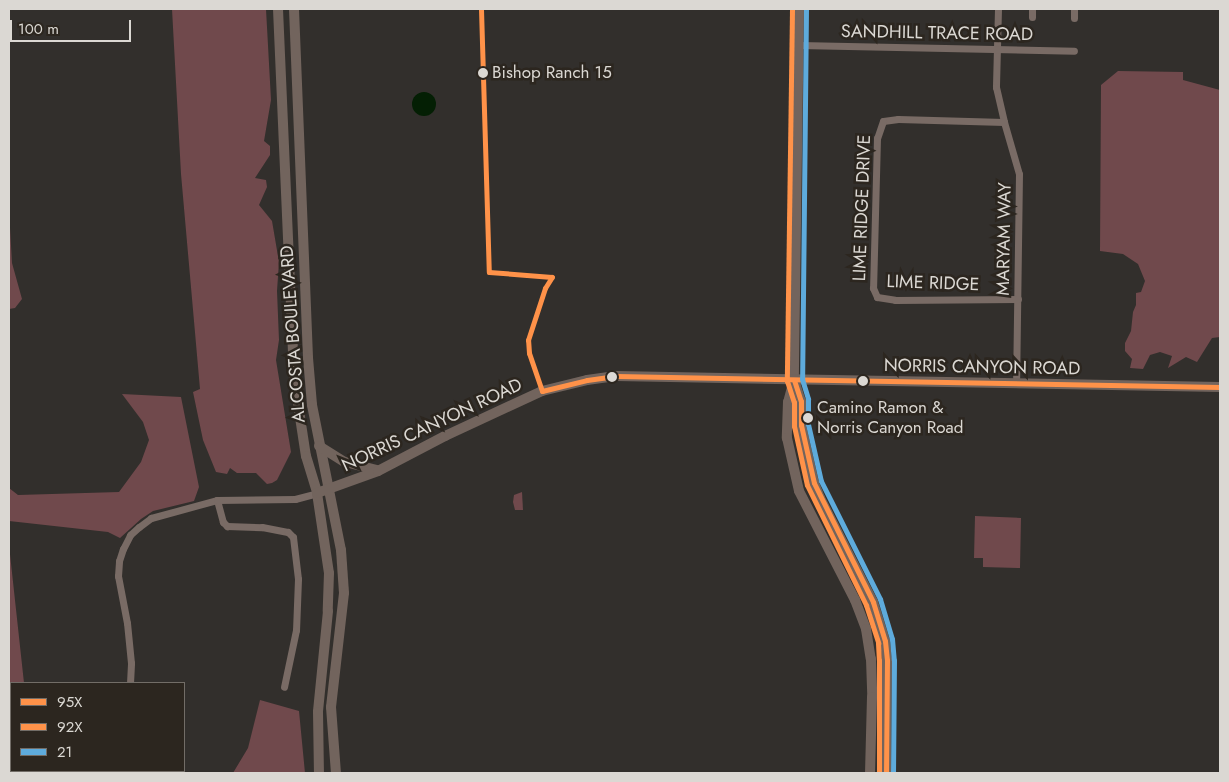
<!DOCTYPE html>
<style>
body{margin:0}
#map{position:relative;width:1229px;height:782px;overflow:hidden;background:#322f2c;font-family:Jost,sans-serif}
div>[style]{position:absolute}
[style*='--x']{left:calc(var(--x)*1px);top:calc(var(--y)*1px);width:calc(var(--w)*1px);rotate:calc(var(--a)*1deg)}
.green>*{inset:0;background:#70494c}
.water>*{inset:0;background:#041f04}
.round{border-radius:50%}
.street>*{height:7px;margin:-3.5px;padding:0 3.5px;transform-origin:3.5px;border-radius:3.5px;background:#796b65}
.secondary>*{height:10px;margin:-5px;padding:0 5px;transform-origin:5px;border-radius:5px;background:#72645d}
.bus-1>*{height:5px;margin:-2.5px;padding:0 2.5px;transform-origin:2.5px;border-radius:2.5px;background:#ff9249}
.bus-2>*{height:5px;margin:-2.5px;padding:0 2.5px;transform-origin:2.5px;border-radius:2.5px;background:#ff9249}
.bus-3>*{height:5px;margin:-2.5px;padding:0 2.5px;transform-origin:2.5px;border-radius:2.5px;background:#5eabdc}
.dots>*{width:14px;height:14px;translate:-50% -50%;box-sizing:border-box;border:2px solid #2c261f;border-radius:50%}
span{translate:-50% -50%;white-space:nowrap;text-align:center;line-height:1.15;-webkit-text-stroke:5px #2c261f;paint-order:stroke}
.bus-label{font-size:17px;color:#dbd8d3}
.left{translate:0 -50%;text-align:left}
.street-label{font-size:18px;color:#dbd8d3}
.frame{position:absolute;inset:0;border:10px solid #dbd8d3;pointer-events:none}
.legend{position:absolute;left:10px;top:682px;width:175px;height:90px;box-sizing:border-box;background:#2c261f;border:1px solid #726d67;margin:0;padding:6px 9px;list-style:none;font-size:15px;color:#dbd8d3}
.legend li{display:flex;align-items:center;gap:10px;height:25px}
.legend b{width:25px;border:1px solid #726d67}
.scale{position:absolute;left:10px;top:20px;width:121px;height:22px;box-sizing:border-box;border:2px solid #dbd8d3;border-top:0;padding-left:6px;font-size:15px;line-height:18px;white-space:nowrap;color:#dbd8d3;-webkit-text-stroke:4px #2c261f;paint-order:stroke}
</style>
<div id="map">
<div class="green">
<div style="clip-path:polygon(172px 9px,266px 9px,271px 100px,264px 141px,270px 146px,270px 155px,255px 178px,266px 180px,267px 187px,259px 205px,272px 221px,279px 262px,277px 291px,279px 340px,276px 360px,291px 452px,277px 480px,272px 483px,267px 484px,256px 473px,237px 473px,230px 468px,227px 474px,216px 472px,203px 440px,193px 392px,200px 389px,181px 174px)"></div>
<div style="clip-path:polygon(1118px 71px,1183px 72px,1183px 80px,1220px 90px,1220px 337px,1212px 338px,1197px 362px,1186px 357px,1168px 368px,1172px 356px,1160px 352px,1150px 355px,1143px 369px,1130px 368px,1132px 359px,1125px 351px,1125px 343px,1131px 331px,1133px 312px,1136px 305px,1136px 293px,1141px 292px,1145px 281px,1138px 264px,1123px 254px,1100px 251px,1101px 85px)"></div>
<div style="clip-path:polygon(9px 210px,12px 263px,22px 299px,15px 308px,9px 309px)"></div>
<div style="clip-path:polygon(122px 394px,181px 397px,199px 487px,194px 501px,153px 511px,141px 519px,120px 538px,108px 532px,9px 521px,9px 488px,18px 495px,119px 492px,141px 462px,149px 440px,143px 422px)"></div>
<div style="clip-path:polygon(522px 492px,523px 510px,515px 510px,513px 502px,514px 495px)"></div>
<div style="clip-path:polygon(975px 516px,1021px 518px,1020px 568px,983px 567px,983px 558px,974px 558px)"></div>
<div style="clip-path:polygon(9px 545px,24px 683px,11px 683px,11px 691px,9px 691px)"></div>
<div style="clip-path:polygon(260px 700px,299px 711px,305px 773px,233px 773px,248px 748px)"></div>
</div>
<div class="water">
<div class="round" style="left:412px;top:92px;width:24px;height:24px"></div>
</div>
<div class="street">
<div style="--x:998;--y:9;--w:78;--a:91.5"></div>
<div style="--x:996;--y:87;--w:36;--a:77"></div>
<div style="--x:1004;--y:122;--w:54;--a:73.9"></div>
<div style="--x:1019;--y:174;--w:210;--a:90.8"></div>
<div style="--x:1032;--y:17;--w:8;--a:-90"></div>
<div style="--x:1074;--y:18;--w:9;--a:-90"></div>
<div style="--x:799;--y:45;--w:275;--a:1.2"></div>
<div style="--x:1004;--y:122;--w:106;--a:-178.4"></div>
<div style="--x:898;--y:119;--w:15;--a:172"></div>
<div style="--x:883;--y:121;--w:18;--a:109"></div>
<div style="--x:877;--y:138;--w:150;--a:91.5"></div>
<div style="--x:873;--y:288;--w:10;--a:66"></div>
<div style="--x:877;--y:297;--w:18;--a:9"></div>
<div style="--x:895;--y:300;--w:123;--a:-0.5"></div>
<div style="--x:217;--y:500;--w:23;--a:75"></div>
<div style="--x:223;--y:522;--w:6;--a:45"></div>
<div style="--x:227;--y:526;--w:35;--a:2"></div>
<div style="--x:262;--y:527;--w:26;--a:11"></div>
<div style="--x:288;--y:532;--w:7;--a:45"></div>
<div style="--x:293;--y:537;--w:42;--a:83.2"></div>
<div style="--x:298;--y:579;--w:51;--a:92.2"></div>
<div style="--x:296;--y:630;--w:58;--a:101.9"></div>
<div style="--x:130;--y:683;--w:20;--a:-87"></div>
<div style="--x:131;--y:663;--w:40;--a:-95.7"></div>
<div style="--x:127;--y:623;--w:48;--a:-100.8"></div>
<div style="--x:118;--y:576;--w:15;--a:-86"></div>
<div style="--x:119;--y:561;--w:13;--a:-72"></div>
<div style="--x:123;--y:549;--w:16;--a:-63"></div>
<div style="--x:130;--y:535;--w:12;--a:-42"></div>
<div style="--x:139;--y:527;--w:15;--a:-37"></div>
<div style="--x:151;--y:518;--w:68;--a:-15.3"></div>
<div style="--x:217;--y:500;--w:78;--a:-0.7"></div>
<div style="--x:295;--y:499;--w:23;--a:-15"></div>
</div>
<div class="secondary">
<div style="--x:278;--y:9;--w:369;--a:87.5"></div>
<div style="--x:294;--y:378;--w:79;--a:81.3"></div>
<div style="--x:306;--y:456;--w:39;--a:73"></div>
<div style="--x:317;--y:493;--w:81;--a:81.5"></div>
<div style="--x:329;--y:573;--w:38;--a:92"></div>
<div style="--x:328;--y:611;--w:101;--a:95.7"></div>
<div style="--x:318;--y:712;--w:61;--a:89.1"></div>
<div style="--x:294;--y:9;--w:349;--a:87.7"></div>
<div style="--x:308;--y:358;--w:47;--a:85.1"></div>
<div style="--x:312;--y:405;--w:148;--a:78.7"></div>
<div style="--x:341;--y:550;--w:43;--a:86"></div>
<div style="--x:344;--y:593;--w:115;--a:96.5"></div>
<div style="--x:331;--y:707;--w:66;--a:85.7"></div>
<div style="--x:799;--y:9;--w:371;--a:90.8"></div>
<div style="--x:794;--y:380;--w:23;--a:105"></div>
<div style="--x:788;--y:402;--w:36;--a:92"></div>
<div style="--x:787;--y:438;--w:54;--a:77.2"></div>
<div style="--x:799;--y:491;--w:123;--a:62.8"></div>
<div style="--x:855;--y:600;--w:31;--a:69"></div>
<div style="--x:866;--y:629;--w:30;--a:81"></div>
<div style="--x:871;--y:659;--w:38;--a:88"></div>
<div style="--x:872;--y:697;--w:76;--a:91.5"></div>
<div style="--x:794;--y:380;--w:22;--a:72"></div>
<div style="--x:801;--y:401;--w:24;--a:90"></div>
<div style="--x:801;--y:425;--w:59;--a:77.4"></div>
<div style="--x:814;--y:483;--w:16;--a:68"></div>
<div style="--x:820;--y:498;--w:117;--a:63"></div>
<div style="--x:873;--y:602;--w:41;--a:72.9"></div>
<div style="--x:885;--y:641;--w:19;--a:84"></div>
<div style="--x:887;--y:660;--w:113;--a:90.5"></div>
<div style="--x:319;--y:446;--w:31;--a:32"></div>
<div style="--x:345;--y:462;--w:33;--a:14"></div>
<div style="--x:317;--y:493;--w:65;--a:-19.8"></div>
<div style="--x:378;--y:471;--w:76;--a:-27.6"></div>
<div style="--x:445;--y:436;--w:107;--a:-24.9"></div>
<div style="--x:542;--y:391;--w:46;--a:-13.7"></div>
<div style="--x:587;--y:380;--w:29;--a:-8"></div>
<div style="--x:616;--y:376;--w:604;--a:1.04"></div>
</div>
<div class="bus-1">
<div style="--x:481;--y:9;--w:263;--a:88.3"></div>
<div style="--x:489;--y:272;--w:63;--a:4.5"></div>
<div style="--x:794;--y:380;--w:22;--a:72"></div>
<div style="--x:801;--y:401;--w:24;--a:90"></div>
<div style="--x:801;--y:425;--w:59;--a:77.4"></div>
<div style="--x:814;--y:483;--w:133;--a:63.6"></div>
<div style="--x:873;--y:602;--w:41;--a:72.9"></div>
<div style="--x:885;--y:641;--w:19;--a:84"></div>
<div style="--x:887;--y:660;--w:113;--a:90.5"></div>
<div style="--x:542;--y:391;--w:46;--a:-13.7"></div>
<div style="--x:587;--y:380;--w:29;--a:-8"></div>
<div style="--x:616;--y:376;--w:604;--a:1.04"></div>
<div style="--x:542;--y:391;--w:40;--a:-108.9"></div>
<div style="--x:529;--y:353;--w:13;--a:-94"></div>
<div style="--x:528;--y:340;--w:55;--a:-71.9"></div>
<div style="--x:545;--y:288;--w:13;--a:-58"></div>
</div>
<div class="bus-2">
<div style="--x:792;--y:9;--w:372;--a:90.8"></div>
<div style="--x:787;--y:381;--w:22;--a:72"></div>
<div style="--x:794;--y:402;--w:24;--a:90"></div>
<div style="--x:794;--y:426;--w:60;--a:77.6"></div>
<div style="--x:807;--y:485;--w:134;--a:63.8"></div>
<div style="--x:866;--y:605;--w:40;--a:72"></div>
<div style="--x:878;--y:643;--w:17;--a:87"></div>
<div style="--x:879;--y:660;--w:113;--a:90"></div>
</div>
<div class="bus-3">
<div style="--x:806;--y:9;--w:370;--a:90.6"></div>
<div style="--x:802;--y:379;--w:21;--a:73"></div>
<div style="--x:808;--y:399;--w:25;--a:90"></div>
<div style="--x:808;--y:424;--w:58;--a:77.2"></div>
<div style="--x:821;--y:481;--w:132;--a:63.4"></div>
<div style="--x:880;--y:599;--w:42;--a:73.3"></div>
<div style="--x:892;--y:639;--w:21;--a:85"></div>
<div style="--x:894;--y:660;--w:113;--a:90.5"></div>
</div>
<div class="dots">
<div style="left:483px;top:73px;background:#dbd8d3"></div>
<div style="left:612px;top:377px;background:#dbd8d3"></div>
<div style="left:863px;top:381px;background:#dbd8d3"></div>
<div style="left:808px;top:418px;background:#dbd8d3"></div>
</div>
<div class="bus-label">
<span class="left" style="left:492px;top:73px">Bishop Ranch 15</span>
<span class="left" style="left:817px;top:418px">Camino Ramon &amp;<br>Norris Canyon Road</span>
</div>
<div class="street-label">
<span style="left:937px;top:33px;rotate:1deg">SANDHILL TRACE ROAD</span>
<span style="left:862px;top:208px;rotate:-88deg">LIME RIDGE DRIVE</span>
<span style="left:1004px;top:239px;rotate:-89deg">MARYAM WAY</span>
<span style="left:933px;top:283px;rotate:2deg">LIME RIDGE</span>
<span style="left:293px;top:334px;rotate:-94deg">ALCOSTA BOULEVARD</span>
<span style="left:982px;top:367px;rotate:1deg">NORRIS CANYON ROAD</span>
<span style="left:432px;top:425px;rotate:-25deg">NORRIS CANYON ROAD</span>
</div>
<div class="frame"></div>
<ul class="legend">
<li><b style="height:6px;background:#ff9249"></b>95X</li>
<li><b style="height:6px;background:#ff9249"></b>92X</li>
<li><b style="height:6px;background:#5eabdc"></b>21</li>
</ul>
<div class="scale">100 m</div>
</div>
